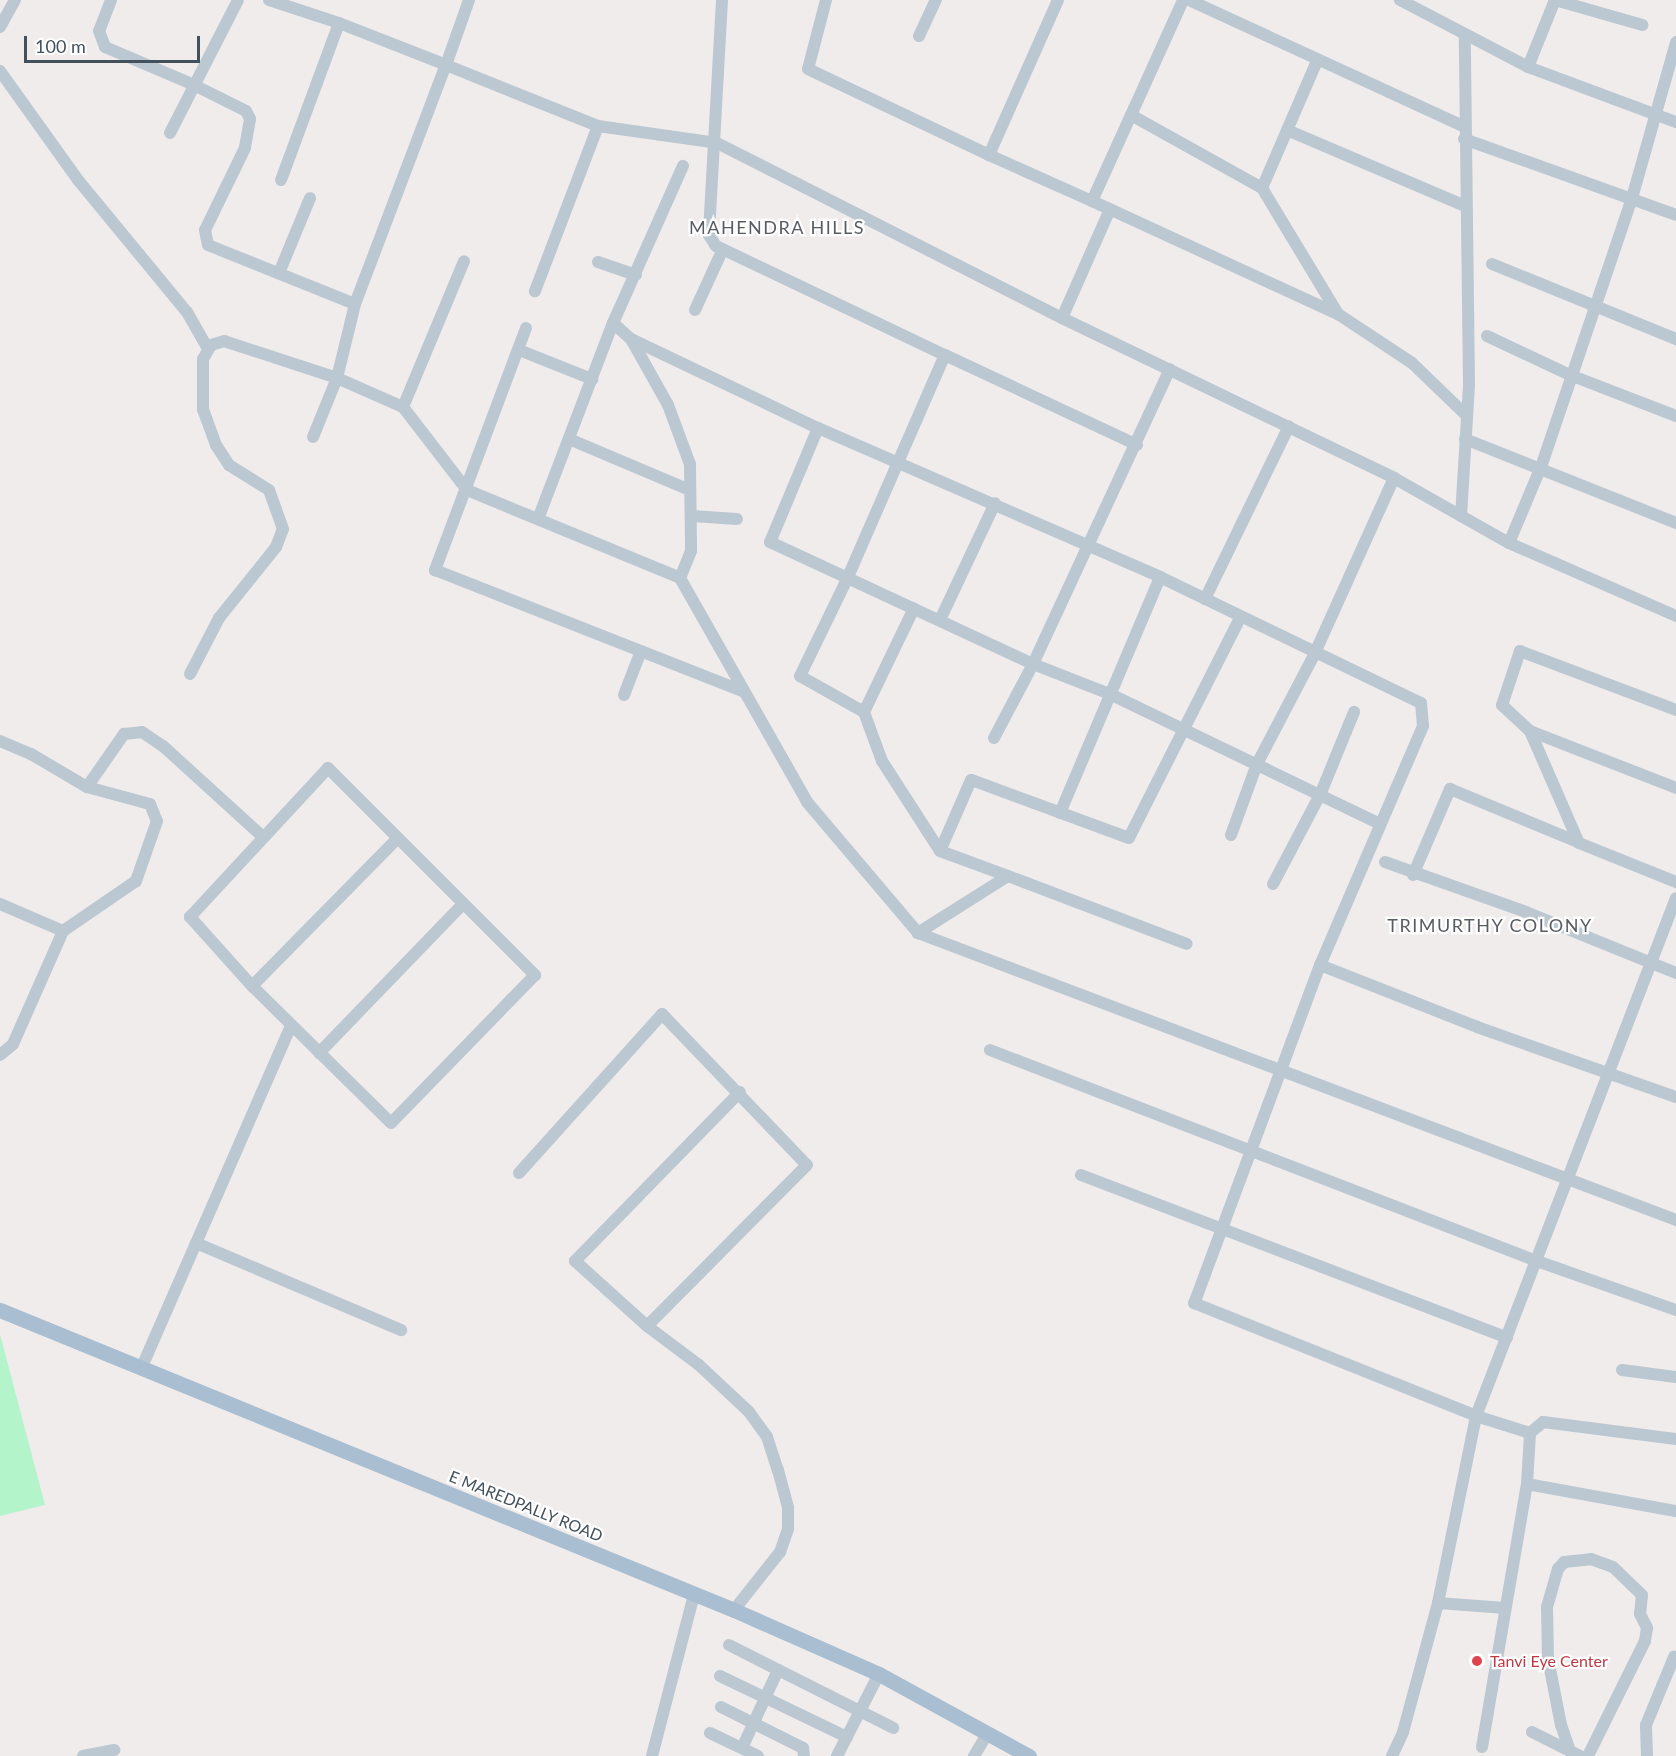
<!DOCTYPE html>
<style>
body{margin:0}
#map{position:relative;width:1676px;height:1756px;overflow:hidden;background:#f0ecec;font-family:Lato,sans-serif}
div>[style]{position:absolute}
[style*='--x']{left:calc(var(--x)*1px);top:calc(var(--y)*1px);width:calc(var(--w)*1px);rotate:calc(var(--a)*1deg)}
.green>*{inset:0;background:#b4f4cb}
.minor>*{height:12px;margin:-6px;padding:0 6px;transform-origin:6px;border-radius:6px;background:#bbc8d1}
.major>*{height:15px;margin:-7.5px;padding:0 7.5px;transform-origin:7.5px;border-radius:7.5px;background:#a9bed0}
.dots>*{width:16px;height:16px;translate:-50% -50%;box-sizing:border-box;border:3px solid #fff;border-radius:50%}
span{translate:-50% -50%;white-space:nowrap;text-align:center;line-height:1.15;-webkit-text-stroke:4.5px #fff;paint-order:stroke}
.street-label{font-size:16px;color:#43515c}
.health-label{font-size:16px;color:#be3a42}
.left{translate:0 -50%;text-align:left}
.neighbourhood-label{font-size:18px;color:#595d63;letter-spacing:1.5px}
.scale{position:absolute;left:24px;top:36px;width:176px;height:27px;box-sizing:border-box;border:3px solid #43515c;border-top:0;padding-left:8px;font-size:18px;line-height:21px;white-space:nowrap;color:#43515c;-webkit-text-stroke:4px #fff;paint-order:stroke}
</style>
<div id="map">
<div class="green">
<div style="clip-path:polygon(0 1334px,45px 1505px,0 1516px)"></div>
</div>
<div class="minor">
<div style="--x:111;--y:0;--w:33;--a:111"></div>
<div style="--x:99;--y:31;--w:17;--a:69"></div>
<div style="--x:105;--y:47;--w:97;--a:23.1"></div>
<div style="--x:194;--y:85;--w:58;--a:26.6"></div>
<div style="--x:246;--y:111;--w:9;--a:63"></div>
<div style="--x:250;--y:119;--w:29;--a:100"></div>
<div style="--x:245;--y:148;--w:91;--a:116"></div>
<div style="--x:205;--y:230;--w:15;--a:79"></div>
<div style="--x:208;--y:245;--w:158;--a:21.9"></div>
<div style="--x:269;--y:0;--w:74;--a:18.2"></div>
<div style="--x:339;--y:23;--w:115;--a:21.4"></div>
<div style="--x:446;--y:65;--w:69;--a:-70.5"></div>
<div style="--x:722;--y:0;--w:235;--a:93.2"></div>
<div style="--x:709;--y:235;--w:13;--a:58"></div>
<div style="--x:716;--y:246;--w:254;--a:25.5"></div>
<div style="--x:826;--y:0;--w:71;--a:104.6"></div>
<div style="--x:808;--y:69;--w:200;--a:25.4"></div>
<div style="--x:1058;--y:0;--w:170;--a:114"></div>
<div style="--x:989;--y:155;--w:113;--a:24.1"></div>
<div style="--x:1092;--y:201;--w:221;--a:-65.6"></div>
<div style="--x:1189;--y:0;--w:302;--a:24.7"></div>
<div style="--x:1400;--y:0;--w:144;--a:27.6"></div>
<div style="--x:1528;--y:67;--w:158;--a:20.4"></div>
<div style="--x:0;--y:27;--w:31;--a:-61"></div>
<div style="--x:919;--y:36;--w:40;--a:-65"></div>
<div style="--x:1317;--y:61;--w:138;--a:113.4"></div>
<div style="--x:1262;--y:188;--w:147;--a:58.9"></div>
<div style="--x:1338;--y:314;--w:89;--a:33.5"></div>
<div style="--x:1412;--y:363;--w:76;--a:43.9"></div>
<div style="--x:1528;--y:67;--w:72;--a:-68.1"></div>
<div style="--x:1555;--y:0;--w:91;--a:16"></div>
<div style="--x:0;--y:71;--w:134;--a:54.4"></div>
<div style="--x:78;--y:180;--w:171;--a:50.5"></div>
<div style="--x:187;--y:312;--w:43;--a:60.4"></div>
<div style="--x:1131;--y:115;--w:150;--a:29.1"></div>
<div style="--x:598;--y:126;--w:120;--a:8.1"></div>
<div style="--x:717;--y:143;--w:387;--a:26.9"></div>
<div style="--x:1062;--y:318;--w:369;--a:25.7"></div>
<div style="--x:1394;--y:478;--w:132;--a:29.5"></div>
<div style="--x:1509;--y:543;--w:182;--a:23.6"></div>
<div style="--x:1287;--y:130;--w:194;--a:23.1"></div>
<div style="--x:170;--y:133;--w:149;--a:-62.9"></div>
<div style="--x:1464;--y:139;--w:225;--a:19.7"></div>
<div style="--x:281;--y:180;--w:167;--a:-69.7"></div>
<div style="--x:1092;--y:201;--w:271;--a:24.7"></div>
<div style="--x:598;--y:262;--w:40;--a:18.9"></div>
<div style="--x:1492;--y:264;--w:199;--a:22.2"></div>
<div style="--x:279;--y:273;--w:81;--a:-67.5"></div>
<div style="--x:695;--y:310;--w:65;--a:-65.4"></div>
<div style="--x:1062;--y:318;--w:119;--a:-66.2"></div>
<div style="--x:613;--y:323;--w:24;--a:42"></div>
<div style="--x:631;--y:339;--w:76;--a:60.7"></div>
<div style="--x:668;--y:405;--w:63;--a:69.6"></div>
<div style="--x:690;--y:464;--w:87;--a:89.3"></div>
<div style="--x:691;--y:551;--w:29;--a:112"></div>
<div style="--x:526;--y:328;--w:259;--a:110.6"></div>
<div style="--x:435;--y:570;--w:332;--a:21.5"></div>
<div style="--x:1487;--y:336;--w:92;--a:25.2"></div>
<div style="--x:1570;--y:375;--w:114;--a:21.1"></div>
<div style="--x:631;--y:339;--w:207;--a:25.5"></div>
<div style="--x:818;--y:428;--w:373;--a:23.5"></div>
<div style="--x:1160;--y:577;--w:290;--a:25.8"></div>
<div style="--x:1421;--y:703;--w:23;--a:85"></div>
<div style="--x:1423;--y:726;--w:260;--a:113.3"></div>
<div style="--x:1320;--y:965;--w:361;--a:110.4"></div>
<div style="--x:1194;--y:1303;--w:304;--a:21.8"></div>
<div style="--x:1476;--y:1416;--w:57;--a:17.5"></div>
<div style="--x:1530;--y:1433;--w:17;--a:-40"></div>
<div style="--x:1543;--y:1422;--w:134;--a:7.3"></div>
<div style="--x:519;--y:350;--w:79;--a:21.7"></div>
<div style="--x:403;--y:407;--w:158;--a:-67.3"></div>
<div style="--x:818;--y:428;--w:124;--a:112.8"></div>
<div style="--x:770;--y:542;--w:290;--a:24.9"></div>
<div style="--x:1033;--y:664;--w:85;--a:21.4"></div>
<div style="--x:1112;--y:695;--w:295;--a:25.7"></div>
<div style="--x:313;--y:437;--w:64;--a:-67.9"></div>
<div style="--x:337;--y:378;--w:76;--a:-76.3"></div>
<div style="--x:355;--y:304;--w:256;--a:-69.2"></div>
<div style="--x:446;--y:65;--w:164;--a:21.9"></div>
<div style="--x:598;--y:126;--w:177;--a:110.9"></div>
<div style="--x:569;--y:439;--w:131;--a:22.9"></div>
<div style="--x:1465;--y:439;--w:227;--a:21.7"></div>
<div style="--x:692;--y:516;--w:45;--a:3.8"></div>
<div style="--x:1461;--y:516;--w:132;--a:-86.5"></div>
<div style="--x:1469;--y:384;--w:348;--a:-90.7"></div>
<div style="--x:538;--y:519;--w:210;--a:-69.1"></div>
<div style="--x:613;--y:323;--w:172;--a:-66"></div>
<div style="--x:1509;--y:543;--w:82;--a:-67.2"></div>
<div style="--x:1541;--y:467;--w:284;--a:-71.3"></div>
<div style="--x:1632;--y:198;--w:162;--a:-74.2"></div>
<div style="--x:1205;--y:599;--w:192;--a:-64.1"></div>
<div style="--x:1240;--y:618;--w:246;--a:116.8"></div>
<div style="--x:1129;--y:838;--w:168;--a:-159.8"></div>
<div style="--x:971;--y:780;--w:77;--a:113.6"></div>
<div style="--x:940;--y:851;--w:72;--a:20.2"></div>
<div style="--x:1008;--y:876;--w:107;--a:147.7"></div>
<div style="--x:918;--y:933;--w:811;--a:20.74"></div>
<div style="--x:940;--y:620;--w:129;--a:-64.8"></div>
<div style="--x:190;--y:674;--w:63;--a:-62.6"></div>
<div style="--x:219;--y:618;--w:91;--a:-51.2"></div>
<div style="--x:276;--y:547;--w:19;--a:-69"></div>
<div style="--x:283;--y:529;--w:41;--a:-109.7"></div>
<div style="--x:269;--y:490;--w:47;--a:-148"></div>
<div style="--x:229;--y:465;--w:24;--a:-123"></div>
<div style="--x:216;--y:445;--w:37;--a:-110"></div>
<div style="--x:203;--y:410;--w:51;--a:-90"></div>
<div style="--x:203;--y:359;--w:16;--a:-60"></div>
<div style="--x:211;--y:345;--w:14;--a:-17"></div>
<div style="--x:224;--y:341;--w:119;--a:18.1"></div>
<div style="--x:337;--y:378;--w:72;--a:23.7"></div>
<div style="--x:403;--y:407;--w:105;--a:52.4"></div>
<div style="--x:467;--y:490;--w:230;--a:22.4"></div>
<div style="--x:680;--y:578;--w:257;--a:60.4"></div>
<div style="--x:807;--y:802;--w:172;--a:49.7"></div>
<div style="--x:624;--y:695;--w:47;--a:-68.9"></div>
<div style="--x:1676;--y:710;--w:167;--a:-159.3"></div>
<div style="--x:1520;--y:651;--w:57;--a:108.4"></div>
<div style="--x:1502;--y:705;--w:38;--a:43"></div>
<div style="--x:1530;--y:731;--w:122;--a:66.4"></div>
<div style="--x:1579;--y:843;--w:105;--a:21.9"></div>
<div style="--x:864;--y:712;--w:115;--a:-64.3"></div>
<div style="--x:1530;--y:731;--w:157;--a:21.3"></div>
<div style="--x:994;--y:738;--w:84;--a:-62.2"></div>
<div style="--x:1033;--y:664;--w:325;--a:-65.1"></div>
<div style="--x:0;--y:741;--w:34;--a:23"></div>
<div style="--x:31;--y:754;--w:65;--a:30.5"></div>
<div style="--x:87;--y:787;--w:65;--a:15.1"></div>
<div style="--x:150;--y:804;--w:18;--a:68"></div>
<div style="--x:157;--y:821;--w:64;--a:109.3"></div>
<div style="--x:136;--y:881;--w:88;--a:145.6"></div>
<div style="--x:63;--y:931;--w:69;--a:-156.8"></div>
<div style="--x:328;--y:768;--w:293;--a:45"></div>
<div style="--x:535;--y:975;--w:206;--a:134.2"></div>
<div style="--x:391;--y:1123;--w:195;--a:-135.4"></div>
<div style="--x:252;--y:986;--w:93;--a:-131.9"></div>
<div style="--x:190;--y:917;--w:203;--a:-47.2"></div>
<div style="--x:87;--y:787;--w:65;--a:-55.1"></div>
<div style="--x:124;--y:734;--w:18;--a:-6"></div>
<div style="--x:142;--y:732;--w:25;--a:34"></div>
<div style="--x:163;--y:746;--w:134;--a:42.3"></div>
<div style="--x:1060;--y:813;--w:256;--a:-67"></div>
<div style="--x:1231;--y:835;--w:76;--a:-69.9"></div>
<div style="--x:1257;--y:764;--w:123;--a:-62.4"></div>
<div style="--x:1314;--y:655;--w:194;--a:-65.7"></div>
<div style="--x:940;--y:851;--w:107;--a:-122.8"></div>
<div style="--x:882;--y:761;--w:52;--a:-110.2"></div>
<div style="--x:864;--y:712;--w:73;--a:-150.6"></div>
<div style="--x:800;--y:676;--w:108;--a:-64.1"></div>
<div style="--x:847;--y:579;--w:244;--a:-66.4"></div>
<div style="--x:945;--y:355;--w:212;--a:25.1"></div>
<div style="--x:1385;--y:862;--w:150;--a:19.5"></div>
<div style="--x:1526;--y:912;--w:162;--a:22.1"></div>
<div style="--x:1413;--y:875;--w:94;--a:-66.7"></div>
<div style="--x:1450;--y:789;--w:139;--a:22.5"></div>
<div style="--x:1008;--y:876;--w:191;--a:20.8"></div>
<div style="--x:1273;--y:884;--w:101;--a:-62.2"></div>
<div style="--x:1320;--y:795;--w:90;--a:-67.7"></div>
<div style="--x:1320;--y:965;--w:169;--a:21.5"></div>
<div style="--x:1477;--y:1027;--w:211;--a:19.4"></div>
<div style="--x:252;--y:986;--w:206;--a:-45.4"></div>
<div style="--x:990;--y:1050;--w:583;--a:21.11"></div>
<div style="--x:1534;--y:1260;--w:151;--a:19.4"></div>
<div style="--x:319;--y:1053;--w:207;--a:-46"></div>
<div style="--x:0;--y:1055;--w:17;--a:-40"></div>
<div style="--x:13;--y:1044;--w:124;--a:-66.1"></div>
<div style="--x:519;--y:1173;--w:214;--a:-48"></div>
<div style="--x:662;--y:1014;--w:209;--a:46.2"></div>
<div style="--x:807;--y:1165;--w:227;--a:134.8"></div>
<div style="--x:647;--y:1326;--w:65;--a:36.9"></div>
<div style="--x:699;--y:1365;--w:69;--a:43.2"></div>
<div style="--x:749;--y:1412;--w:31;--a:54"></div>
<div style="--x:767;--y:1437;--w:35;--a:72"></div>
<div style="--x:778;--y:1470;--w:39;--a:75"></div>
<div style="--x:788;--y:1508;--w:21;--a:90"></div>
<div style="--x:788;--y:1529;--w:24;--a:109"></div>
<div style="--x:780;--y:1552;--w:74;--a:128.4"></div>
<div style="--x:1081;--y:1175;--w:456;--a:20.9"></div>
<div style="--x:196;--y:1243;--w:223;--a:23"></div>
<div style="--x:647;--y:1326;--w:97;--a:-137.9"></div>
<div style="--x:575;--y:1261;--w:236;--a:-45.7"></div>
<div style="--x:141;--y:1369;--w:375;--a:-66.4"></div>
<div style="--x:1622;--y:1370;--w:54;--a:7.4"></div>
<div style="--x:1527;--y:1484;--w:151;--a:10.3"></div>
<div style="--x:1438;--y:1603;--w:67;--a:4.3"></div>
<div style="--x:729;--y:1645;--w:184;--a:26.8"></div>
<div style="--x:720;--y:1676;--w:141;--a:25.7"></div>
<div style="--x:721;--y:1707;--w:92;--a:26.6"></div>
<div style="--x:803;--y:1748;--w:8;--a:83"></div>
<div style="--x:1532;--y:1732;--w:54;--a:26.6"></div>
<div style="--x:710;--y:1733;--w:53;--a:25.6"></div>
<div style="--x:1482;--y:1747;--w:267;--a:-80.3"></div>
<div style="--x:1527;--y:1484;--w:51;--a:-86.6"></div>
<div style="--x:742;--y:1748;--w:86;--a:-65.2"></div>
<div style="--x:1570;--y:1751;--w:28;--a:-109"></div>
<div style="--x:1561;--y:1725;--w:67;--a:-101.1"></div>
<div style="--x:1548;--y:1659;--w:52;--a:-91.1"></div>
<div style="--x:1547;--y:1607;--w:40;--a:-74"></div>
<div style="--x:1558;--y:1569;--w:9;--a:-49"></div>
<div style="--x:1564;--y:1562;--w:27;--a:-6"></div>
<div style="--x:1591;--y:1559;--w:23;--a:20"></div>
<div style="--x:1613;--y:1567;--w:40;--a:44"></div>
<div style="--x:1642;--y:1595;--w:19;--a:96"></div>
<div style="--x:1640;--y:1614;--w:16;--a:63"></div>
<div style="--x:1647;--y:1628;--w:13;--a:99"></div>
<div style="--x:1645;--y:1641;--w:128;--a:116.4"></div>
<div style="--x:83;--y:1756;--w:32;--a:-11"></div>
<div style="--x:652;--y:1756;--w:166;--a:-75.4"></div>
<div style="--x:837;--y:1756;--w:92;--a:-62.9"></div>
<div style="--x:974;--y:1756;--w:27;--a:-59"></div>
<div style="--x:1392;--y:1756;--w:26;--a:-65"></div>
<div style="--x:1403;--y:1732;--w:134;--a:-74.8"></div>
<div style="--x:1438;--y:1603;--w:191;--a:-78.5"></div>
<div style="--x:1476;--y:1416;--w:555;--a:-68.89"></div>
<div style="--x:1647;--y:1756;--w:31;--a:-92"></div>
<div style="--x:1646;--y:1725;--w:74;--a:-67.6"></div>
</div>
<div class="major">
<div style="--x:0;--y:1310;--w:793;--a:22.23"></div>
<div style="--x:734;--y:1610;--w:158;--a:23.8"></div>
<div style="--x:879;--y:1674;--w:171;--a:28.7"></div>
</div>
<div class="dots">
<div style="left:1477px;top:1661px;background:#e0444e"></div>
</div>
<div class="street-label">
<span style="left:526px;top:1506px;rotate:22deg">E MAREDPALLY ROAD</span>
</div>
<div class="health-label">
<span class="left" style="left:1490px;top:1661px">Tanvi Eye Center</span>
</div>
<div class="neighbourhood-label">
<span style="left:777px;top:227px">MAHENDRA HILLS</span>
<span style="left:1490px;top:925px">TRIMURTHY COLONY</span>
</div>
<div class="scale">100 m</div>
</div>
